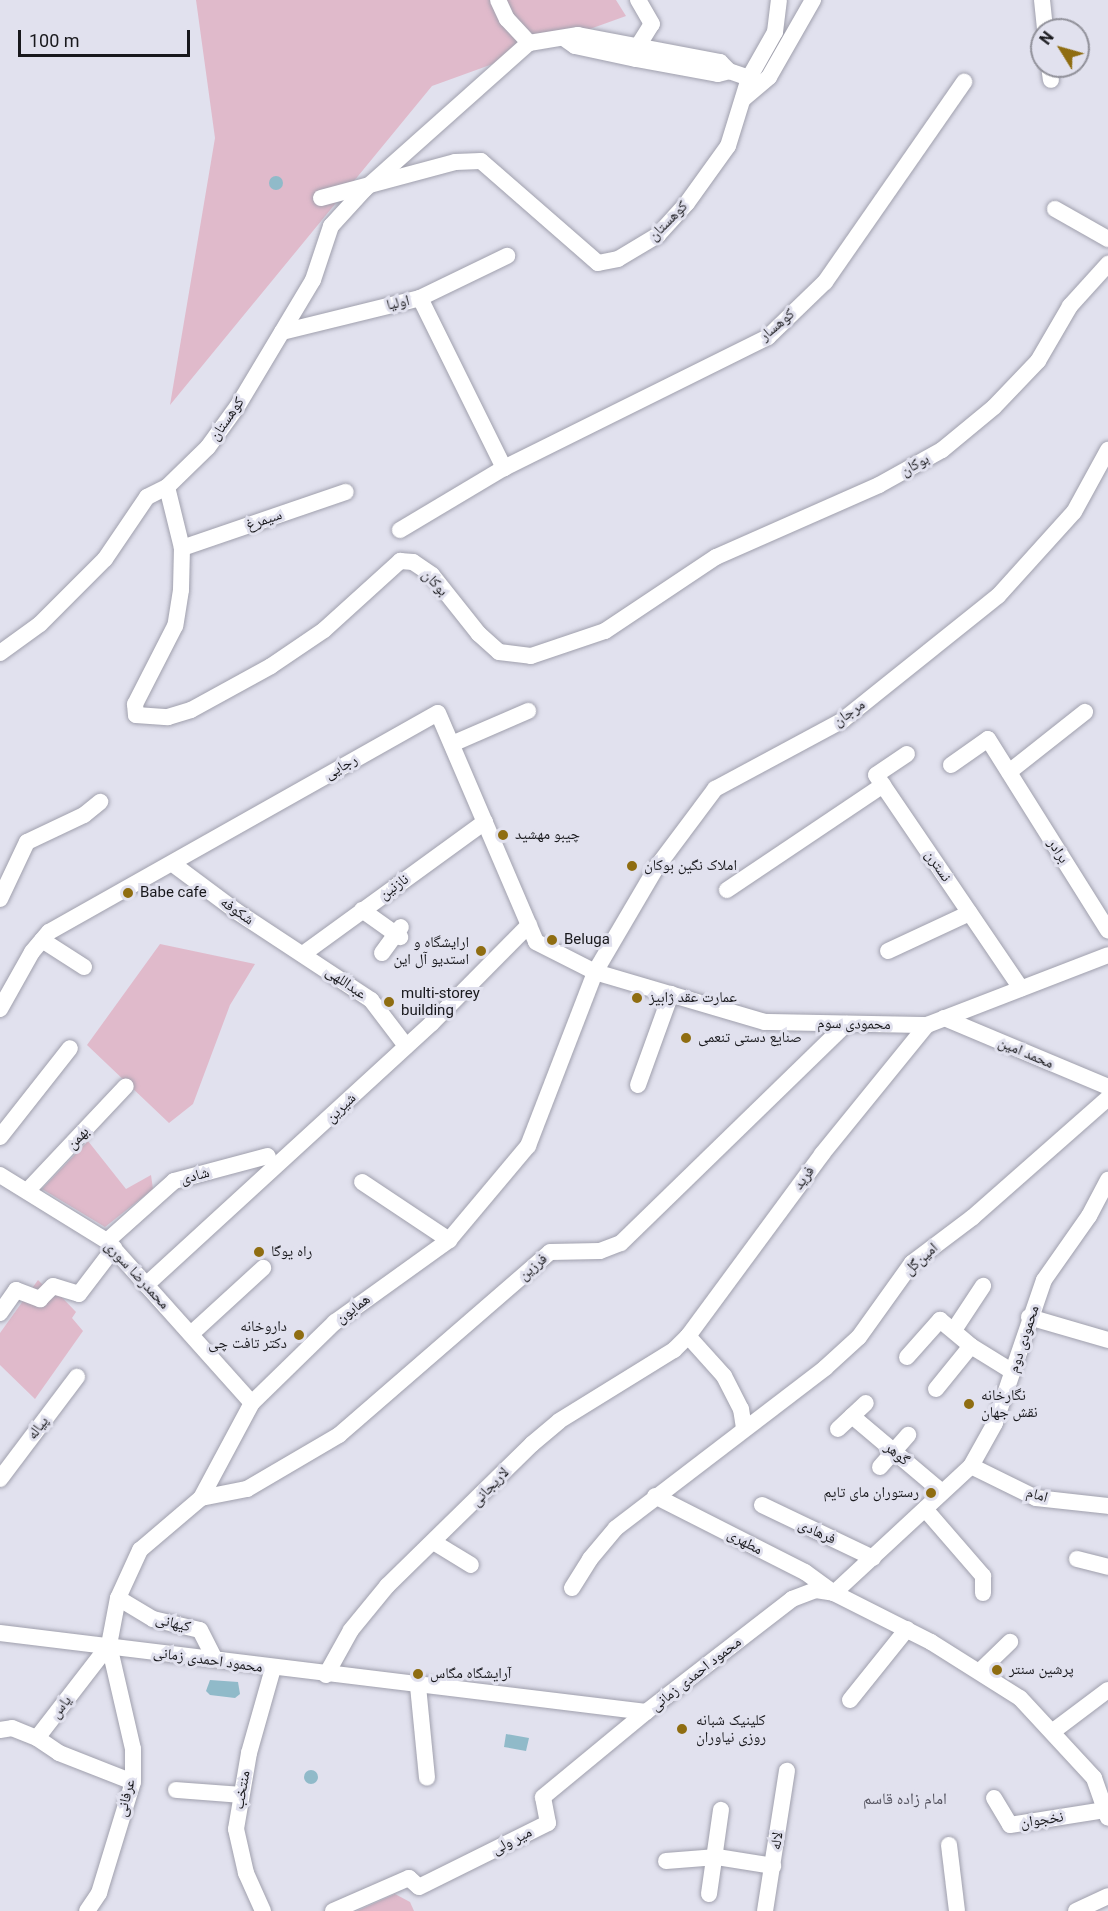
<!DOCTYPE html>
<meta charset="utf-8">
<style>
body{margin:0}
#map{position:relative;width:1108px;height:1911px;overflow:hidden;background:#e1e1ee;font-family:Roboto,"Noto Naskh Arabic",sans-serif}
div>[style]{position:absolute}
[style*='--x']{left:calc(var(--x)*1px);top:calc(var(--y)*1px);width:calc(var(--w)*1px);rotate:calc(var(--a)*1deg)}
.green>*{inset:0;background:#e0bacb}
.water>*{inset:0;background:#90bac9}
.round{border-radius:50%}
.roads{filter:drop-shadow(0 0 2px #a0a0ad) drop-shadow(0 0 2px #a0a0ad)}
.minor>*{height:16px;margin:-8px;padding:0 8px;transform-origin:8px;border-radius:8px;background:#fff}
.dots>*{width:16px;height:16px;translate:-50% -50%;box-sizing:border-box;border:3px solid #e1e1ee;border-radius:50%}
span{translate:-50% -50%;white-space:nowrap;text-align:center;line-height:1.15;-webkit-text-stroke:6px #e1e1ee;paint-order:stroke}
.street-label{font-size:15px;color:#18181c}
.poi-label{font-size:15px;color:#18181c}
.left{translate:0 -50%;text-align:left}
.right{translate:-100% -50%;text-align:right}
.neighbourhood-label{font-size:16px;color:#53525e}
.north{position:absolute;left:1030px;top:18px;width:60px;height:60px;box-sizing:border-box;background:#e1e1ee;border:2px solid #91919a;border-radius:50%;rotate:307deg;font-size:16px;font-weight:700;line-height:24px;text-align:center;color:#18181c}
.north::after{content:'';display:block;margin:auto;width:21px;height:27px;background:#8f6d11;clip-path:polygon(50% 0,100% 100%,50% 72%,0 100%)}
.scale{position:absolute;left:18px;top:30px;width:172px;height:27px;box-sizing:border-box;border:3px solid #18181c;border-top:0;padding-left:8px;font-size:18px;line-height:21px;white-space:nowrap;color:#18181c;-webkit-text-stroke:4px #e1e1ee;paint-order:stroke}
</style>
<div id="map">
<div class="green">
<div style="clip-path:polygon(196px 0,616px 0,626px 16px,432px 86px,170px 405px,215px 138px)"></div>
<div style="clip-path:polygon(160px 944px,255px 964px,230px 1005px,193px 1104px,169px 1123px,87px 1045px)"></div>
<div style="clip-path:polygon(88px 1141px,126px 1189px,151px 1175px,153px 1189px,105px 1227px,42px 1189px)"></div>
<div style="clip-path:polygon(38px 1280px,46px 1288px,53px 1288px,76px 1312px,72px 1318px,83px 1331px,35px 1399px,0 1365px,0 1333px)"></div>
<div style="clip-path:polygon(395px 1894px,410px 1902px,414px 1911px,357px 1911px)"></div>
</div>
<div class="water">
<div class="round" style="left:269px;top:176px;width:14px;height:14px"></div>
<div style="clip-path:polygon(210px 1680px,238px 1682px,240px 1694px,235px 1698px,210px 1695px,206px 1691px)"></div>
<div style="clip-path:polygon(506px 1734px,529px 1738px,526px 1751px,504px 1747px)"></div>
<div class="round" style="left:304px;top:1770px;width:14px;height:14px"></div>
</div>
<div class="roads">
<div class="minor">
<div style="--x:498;--y:0;--w:21;--a:65"></div>
<div style="--x:507;--y:19;--w:33;--a:47"></div>
<div style="--x:1042;--y:0;--w:30;--a:84"></div>
<div style="--x:565;--y:39;--w:12;--a:35"></div>
<div style="--x:575;--y:46;--w:62;--a:12"></div>
<div style="--x:636;--y:59;--w:83;--a:10.4"></div>
<div style="--x:718;--y:74;--w:11;--a:-15"></div>
<div style="--x:529;--y:43;--w:50;--a:-9.3"></div>
<div style="--x:578;--y:35;--w:145;--a:10.8"></div>
<div style="--x:720;--y:62;--w:13;--a:45"></div>
<div style="--x:729;--y:71;--w:21;--a:19"></div>
<div style="--x:638;--y:46;--w:26;--a:-58"></div>
<div style="--x:652;--y:24;--w:28;--a:-120"></div>
<div style="--x:1049;--y:66;--w:14;--a:82"></div>
<div style="--x:743;--y:99;--w:34;--a:-40"></div>
<div style="--x:769;--y:77;--w:89;--a:-60.3"></div>
<div style="--x:321;--y:198;--w:139;--a:-15"></div>
<div style="--x:455;--y:162;--w:26;--a:-2"></div>
<div style="--x:481;--y:161;--w:155;--a:41.1"></div>
<div style="--x:598;--y:263;--w:20;--a:-11"></div>
<div style="--x:618;--y:259;--w:47;--a:-31"></div>
<div style="--x:658;--y:235;--w:43;--a:-47.8"></div>
<div style="--x:687;--y:203;--w:70;--a:-54.3"></div>
<div style="--x:728;--y:146;--w:71;--a:-72.8"></div>
<div style="--x:749;--y:78;--w:53;--a:-60.5"></div>
<div style="--x:775;--y:32;--w:32;--a:-83"></div>
<div style="--x:1055;--y:209;--w:61;--a:29.5"></div>
<div style="--x:420;--y:298;--w:190;--a:63.7"></div>
<div style="--x:504;--y:468;--w:295;--a:-26.4"></div>
<div style="--x:768;--y:337;--w:79;--a:-44"></div>
<div style="--x:825;--y:282;--w:244;--a:-55.2"></div>
<div style="--x:282;--y:332;--w:142;--a:-13.8"></div>
<div style="--x:420;--y:298;--w:97;--a:-25.8"></div>
<div style="--x:167;--y:487;--w:63;--a:76.2"></div>
<div style="--x:182;--y:548;--w:42;--a:91.4"></div>
<div style="--x:181;--y:590;--w:36;--a:99"></div>
<div style="--x:175;--y:626;--w:88;--a:117.1"></div>
<div style="--x:135;--y:704;--w:11;--a:85"></div>
<div style="--x:136;--y:715;--w:32;--a:4"></div>
<div style="--x:168;--y:717;--w:24;--a:-17"></div>
<div style="--x:191;--y:710;--w:91;--a:-28.8"></div>
<div style="--x:271;--y:666;--w:64;--a:-34.2"></div>
<div style="--x:324;--y:630;--w:103;--a:-42.2"></div>
<div style="--x:400;--y:561;--w:13;--a:4"></div>
<div style="--x:413;--y:562;--w:23;--a:34"></div>
<div style="--x:432;--y:575;--w:75;--a:51.5"></div>
<div style="--x:479;--y:634;--w:27;--a:42"></div>
<div style="--x:499;--y:652;--w:32;--a:7"></div>
<div style="--x:531;--y:656;--w:78;--a:-18.7"></div>
<div style="--x:605;--y:631;--w:133;--a:-33.7"></div>
<div style="--x:716;--y:557;--w:178;--a:-23.8"></div>
<div style="--x:879;--y:485;--w:72;--a:-29.1"></div>
<div style="--x:942;--y:450;--w:67;--a:-39.6"></div>
<div style="--x:994;--y:407;--w:64;--a:-46.3"></div>
<div style="--x:1038;--y:361;--w:64;--a:-59.8"></div>
<div style="--x:1070;--y:306;--w:57;--a:-47.9"></div>
<div style="--x:400;--y:530;--w:121;--a:-30.8"></div>
<div style="--x:182;--y:548;--w:173;--a:-18.9"></div>
<div style="--x:0;--y:653;--w:49;--a:-35.9"></div>
<div style="--x:40;--y:624;--w:92;--a:-45"></div>
<div style="--x:105;--y:559;--w:75;--a:-55.9"></div>
<div style="--x:147;--y:497;--w:22;--a:-27"></div>
<div style="--x:167;--y:487;--w:57;--a:-44.3"></div>
<div style="--x:208;--y:447;--w:49;--a:-54.1"></div>
<div style="--x:237;--y:407;--w:148;--a:-59.1"></div>
<div style="--x:313;--y:280;--w:57;--a:-71.6"></div>
<div style="--x:331;--y:226;--w:50;--a:-47.4"></div>
<div style="--x:365;--y:189;--w:220;--a:-41.7"></div>
<div style="--x:452;--y:744;--w:83;--a:-23.5"></div>
<div style="--x:907;--y:754;--w:37;--a:146"></div>
<div style="--x:876;--y:775;--w:258;--a:55.8"></div>
<div style="--x:951;--y:765;--w:45;--a:-35.1"></div>
<div style="--x:988;--y:739;--w:226;--a:57.9"></div>
<div style="--x:1009;--y:772;--w:97;--a:-38.3"></div>
<div style="--x:173;--y:864;--w:79;--a:36.7"></div>
<div style="--x:236;--y:911;--w:162;--a:33.4"></div>
<div style="--x:371;--y:1000;--w:58;--a:52.7"></div>
<div style="--x:727;--y:890;--w:188;--a:-33.9"></div>
<div style="--x:0;--y:899;--w:63;--a:-64.7"></div>
<div style="--x:27;--y:842;--w:63;--a:-25.3"></div>
<div style="--x:84;--y:815;--w:21;--a:-39"></div>
<div style="--x:362;--y:910;--w:47;--a:35.4"></div>
<div style="--x:42;--y:940;--w:50;--a:32.7"></div>
<div style="--x:888;--y:951;--w:90;--a:-24.9"></div>
<div style="--x:382;--y:953;--w:32;--a:-54"></div>
<div style="--x:303;--y:954;--w:225;--a:-36"></div>
<div style="--x:0;--y:1009;--w:65;--a:-60.7"></div>
<div style="--x:32;--y:952;--w:26;--a:-50"></div>
<div style="--x:49;--y:932;--w:446;--a:-29.4"></div>
<div style="--x:438;--y:713;--w:249;--a:66.8"></div>
<div style="--x:536;--y:942;--w:66;--a:27"></div>
<div style="--x:595;--y:972;--w:177;--a:16.4"></div>
<div style="--x:765;--y:1022;--w:162;--a:1.1"></div>
<div style="--x:927;--y:1025;--w:194;--a:-21.1"></div>
<div style="--x:944;--y:1018;--w:178;--a:22.8"></div>
<div style="--x:638;--y:1085;--w:97;--a:-70.1"></div>
<div style="--x:0;--y:1137;--w:113;--a:-51.8"></div>
<div style="--x:0;--y:1175;--w:126;--a:31.7"></div>
<div style="--x:107;--y:1241;--w:217;--a:48.2"></div>
<div style="--x:362;--y:1182;--w:105;--a:33.7"></div>
<div style="--x:29;--y:1189;--w:141;--a:-46.7"></div>
<div style="--x:107;--y:1241;--w:90;--a:-41.8"></div>
<div style="--x:174;--y:1181;--w:97;--a:-14.9"></div>
<div style="--x:146;--y:1285;--w:388;--a:-42.5"></div>
<div style="--x:432;--y:1023;--w:138;--a:-45.3"></div>
<div style="--x:0;--y:1313;--w:28;--a:-55"></div>
<div style="--x:16;--y:1290;--w:26;--a:21"></div>
<div style="--x:40;--y:1299;--w:18;--a:-45"></div>
<div style="--x:53;--y:1286;--w:27;--a:17"></div>
<div style="--x:79;--y:1294;--w:58;--a:-52.7"></div>
<div style="--x:1029;--y:1317;--w:82;--a:16.2"></div>
<div style="--x:954;--y:1330;--w:53;--a:-56.6"></div>
<div style="--x:191;--y:1334;--w:98;--a:-42.5"></div>
<div style="--x:688;--y:1336;--w:54;--a:48"></div>
<div style="--x:724;--y:1376;--w:37;--a:63"></div>
<div style="--x:741;--y:1409;--w:19;--a:81"></div>
<div style="--x:907;--y:1357;--w:50;--a:-48.3"></div>
<div style="--x:940;--y:1320;--w:40;--a:40"></div>
<div style="--x:971;--y:1346;--w:49;--a:31.8"></div>
<div style="--x:936;--y:1389;--w:55;--a:-50.9"></div>
<div style="--x:852;--y:1416;--w:118;--a:40.2"></div>
<div style="--x:838;--y:1429;--w:38;--a:-43"></div>
<div style="--x:971;--y:1466;--w:72;--a:26.2"></div>
<div style="--x:1036;--y:1498;--w:72;--a:6.3"></div>
<div style="--x:880;--y:1467;--w:43;--a:-48.8"></div>
<div style="--x:0;--y:1479;--w:128;--a:-53"></div>
<div style="--x:655;--y:1496;--w:168;--a:26.9"></div>
<div style="--x:805;--y:1572;--w:36;--a:36"></div>
<div style="--x:834;--y:1593;--w:187;--a:-42.8"></div>
<div style="--x:971;--y:1466;--w:49;--a:-60.8"></div>
<div style="--x:995;--y:1423;--w:151;--a:-71.1"></div>
<div style="--x:1044;--y:1280;--w:78;--a:-54.9"></div>
<div style="--x:1089;--y:1216;--w:41;--a:-62.2"></div>
<div style="--x:201;--y:1498;--w:47;--a:-11.1"></div>
<div style="--x:247;--y:1489;--w:107;--a:-30.4"></div>
<div style="--x:339;--y:1435;--w:279;--a:-40.9"></div>
<div style="--x:550;--y:1252;--w:50;--a:-1.1"></div>
<div style="--x:600;--y:1251;--w:22;--a:-21"></div>
<div style="--x:621;--y:1243;--w:314;--a:-44.2"></div>
<div style="--x:762;--y:1505;--w:123;--a:25.5"></div>
<div style="--x:925;--y:1509;--w:89;--a:49.1"></div>
<div style="--x:983;--y:1576;--w:17;--a:90"></div>
<div style="--x:435;--y:1543;--w:42;--a:31.4"></div>
<div style="--x:1077;--y:1559;--w:32;--a:14"></div>
<div style="--x:572;--y:1588;--w:34;--a:-58"></div>
<div style="--x:590;--y:1559;--w:40;--a:-50"></div>
<div style="--x:616;--y:1528;--w:263;--a:-37.4"></div>
<div style="--x:825;--y:1368;--w:46;--a:-42.4"></div>
<div style="--x:859;--y:1337;--w:91;--a:-54.4"></div>
<div style="--x:912;--y:1263;--w:76;--a:-37"></div>
<div style="--x:973;--y:1217;--w:180;--a:-41.4"></div>
<div style="--x:118;--y:1598;--w:41;--a:31"></div>
<div style="--x:153;--y:1619;--w:48;--a:13.2"></div>
<div style="--x:200;--y:1630;--w:31;--a:63"></div>
<div style="--x:0;--y:1633;--w:651;--a:6.97"></div>
<div style="--x:646;--y:1712;--w:185;--a:-37.7"></div>
<div style="--x:792;--y:1599;--w:26;--a:-21"></div>
<div style="--x:816;--y:1590;--w:18;--a:9"></div>
<div style="--x:834;--y:1593;--w:109;--a:26.8"></div>
<div style="--x:931;--y:1642;--w:105;--a:32.2"></div>
<div style="--x:1020;--y:1698;--w:109;--a:47.2"></div>
<div style="--x:1094;--y:1778;--w:42;--a:70.7"></div>
<div style="--x:980;--y:1671;--w:42;--a:-44"></div>
<div style="--x:326;--y:1675;--w:51;--a:-60.9"></div>
<div style="--x:351;--y:1630;--w:57;--a:-50.7"></div>
<div style="--x:387;--y:1586;--w:203;--a:-44.4"></div>
<div style="--x:532;--y:1444;--w:35;--a:-40"></div>
<div style="--x:559;--y:1421;--w:135;--a:-31.7"></div>
<div style="--x:674;--y:1350;--w:20;--a:-45"></div>
<div style="--x:688;--y:1336;--w:226;--a:-53.6"></div>
<div style="--x:822;--y:1154;--w:166;--a:-50.9"></div>
<div style="--x:418;--y:1686;--w:92;--a:84.4"></div>
<div style="--x:850;--y:1700;--w:91;--a:-51.2"></div>
<div style="--x:0;--y:1730;--w:12;--a:-9"></div>
<div style="--x:12;--y:1728;--w:27;--a:22"></div>
<div style="--x:37;--y:1738;--w:118;--a:-52.3"></div>
<div style="--x:1052;--y:1732;--w:70;--a:-36.9"></div>
<div style="--x:37;--y:1738;--w:27;--a:34"></div>
<div style="--x:59;--y:1753;--w:79;--a:21.4"></div>
<div style="--x:176;--y:1790;--w:65;--a:4.4"></div>
<div style="--x:994;--y:1798;--w:31;--a:59"></div>
<div style="--x:1010;--y:1825;--w:96;--a:-9"></div>
<div style="--x:949;--y:1845;--w:66;--a:83.1"></div>
<div style="--x:666;--y:1861;--w:51;--a:-4.5"></div>
<div style="--x:717;--y:1857;--w:57;--a:9.1"></div>
<div style="--x:709;--y:1894;--w:85;--a:-81.9"></div>
<div style="--x:87;--y:1911;--w:22;--a:-56"></div>
<div style="--x:99;--y:1893;--w:116;--a:-73"></div>
<div style="--x:133;--y:1782;--w:33;--a:-90"></div>
<div style="--x:133;--y:1749;--w:107;--a:-103"></div>
<div style="--x:109;--y:1645;--w:48;--a:-79.2"></div>
<div style="--x:118;--y:1598;--w:53;--a:-65.4"></div>
<div style="--x:140;--y:1550;--w:80;--a:-40.4"></div>
<div style="--x:201;--y:1498;--w:108;--a:-61.8"></div>
<div style="--x:252;--y:1403;--w:116;--a:-44.3"></div>
<div style="--x:335;--y:1322;--w:140;--a:-35.7"></div>
<div style="--x:449;--y:1240;--w:123;--a:-50"></div>
<div style="--x:528;--y:1146;--w:186;--a:-68.9"></div>
<div style="--x:595;--y:972;--w:121;--a:-59.6"></div>
<div style="--x:656;--y:868;--w:99;--a:-53.2"></div>
<div style="--x:715;--y:789;--w:145;--a:-28.3"></div>
<div style="--x:843;--y:720;--w:198;--a:-38.7"></div>
<div style="--x:998;--y:596;--w:113;--a:-47.9"></div>
<div style="--x:1074;--y:512;--w:71;--a:-61.3"></div>
<div style="--x:263;--y:1911;--w:42;--a:-114.1"></div>
<div style="--x:246;--y:1873;--w:45;--a:-102.8"></div>
<div style="--x:236;--y:1829;--w:77;--a:-80.3"></div>
<div style="--x:249;--y:1753;--w:88;--a:-74.2"></div>
<div style="--x:333;--y:1911;--w:83;--a:-23.5"></div>
<div style="--x:409;--y:1878;--w:13;--a:42"></div>
<div style="--x:419;--y:1887;--w:144;--a:-26.4"></div>
<div style="--x:548;--y:1823;--w:26;--a:-101"></div>
<div style="--x:543;--y:1797;--w:134;--a:-39.5"></div>
<div style="--x:765;--y:1911;--w:142;--a:-81.1"></div>
<div style="--x:1076;--y:1911;--w:35;--a:-25"></div>
</div>
</div>
<div class="dots">
<div style="left:503px;top:835px;background:#8f6d11"></div>
<div style="left:632px;top:866px;background:#8f6d11"></div>
<div style="left:128px;top:893px;background:#8f6d11"></div>
<div style="left:552px;top:940px;background:#8f6d11"></div>
<div style="left:481px;top:951px;background:#8f6d11"></div>
<div style="left:637px;top:998px;background:#8f6d11"></div>
<div style="left:389px;top:1002px;background:#8f6d11"></div>
<div style="left:686px;top:1038px;background:#8f6d11"></div>
<div style="left:259px;top:1252px;background:#8f6d11"></div>
<div style="left:299px;top:1335px;background:#8f6d11"></div>
<div style="left:969px;top:1404px;background:#8f6d11"></div>
<div style="left:931px;top:1493px;background:#8f6d11"></div>
<div style="left:997px;top:1670px;background:#8f6d11"></div>
<div style="left:418px;top:1674px;background:#8f6d11"></div>
<div style="left:682px;top:1729px;background:#8f6d11"></div>
</div>
<div class="street-label">
<span style="left:668px;top:221px;rotate:-45deg">کوهستان</span>
<span style="left:398px;top:303px;rotate:-13deg">اولیا</span>
<span style="left:777px;top:325px;rotate:-40deg">کوهسار</span>
<span style="left:227px;top:419px;rotate:-55deg">کوهستان</span>
<span style="left:915px;top:465px;rotate:-29deg">بوکان</span>
<span style="left:264px;top:520px;rotate:-19deg">سیمرغ</span>
<span style="left:435px;top:583px;rotate:47deg">بوکان</span>
<span style="left:849px;top:713px;rotate:-35deg">مرجان</span>
<span style="left:341px;top:767px;rotate:-29deg">رجایی</span>
<span style="left:1058px;top:851px;rotate:58deg">برادر</span>
<span style="left:938px;top:866px;rotate:56deg">نسترن</span>
<span style="left:394px;top:887px;rotate:-36deg">نازنین</span>
<span style="left:237px;top:911px;rotate:35deg">شکوفه</span>
<span style="left:346px;top:983px;rotate:35deg">عبداللهی</span>
<span style="left:854px;top:1024px;rotate:1deg">محمودی سوم</span>
<span style="left:1026px;top:1053px;rotate:23deg">محمد امین</span>
<span style="left:341px;top:1108px;rotate:-44deg">شیرین</span>
<span style="left:78px;top:1138px;rotate:-47deg">بهمن</span>
<span style="left:195px;top:1176px;rotate:-15deg">شادی</span>
<span style="left:804px;top:1178px;rotate:-54deg">فرید</span>
<span style="left:921px;top:1259px;rotate:-42deg">امین‌گل</span>
<span style="left:533px;top:1267px;rotate:-40deg">فرزین</span>
<span style="left:137px;top:1275px;rotate:47deg">محمدرضا سوری</span>
<span style="left:353px;top:1309px;rotate:-37deg">همایون</span>
<span style="left:1024px;top:1339px;rotate:-72deg">محمودی دوم</span>
<span style="left:38px;top:1428px;rotate:-53deg">پیاله</span>
<span style="left:897px;top:1454px;rotate:40deg">گوهر</span>
<span style="left:490px;top:1487px;rotate:-46deg">لاریجانی</span>
<span style="left:1037px;top:1495px;rotate:16deg">امام</span>
<span style="left:817px;top:1532px;rotate:25deg">فرهادی</span>
<span style="left:745px;top:1542px;rotate:29deg">مطهری</span>
<span style="left:173px;top:1623px;rotate:14deg">کیهانی</span>
<span style="left:208px;top:1660px;rotate:8deg">محمود احمدی زمانی</span>
<span style="left:696px;top:1674px;rotate:-38deg">محمود احمدی زمانی</span>
<span style="left:61px;top:1707px;rotate:-52deg">یاس</span>
<span style="left:242px;top:1790px;rotate:-80deg">منتخب</span>
<span style="left:126px;top:1798px;rotate:-76deg">عرفانی</span>
<span style="left:1042px;top:1820px;rotate:-9deg">نخجوان</span>
<span style="left:512px;top:1841px;rotate:-27deg">میر ولی</span>
<span style="left:777px;top:1841px;rotate:-82deg">لاله</span>
</div>
<div class="poi-label">
<span class="left" style="left:515px;top:835px">چیبو مهشید</span>
<span class="left" style="left:644px;top:866px">املاک نگین بوکان</span>
<span class="left" style="left:140px;top:893px">Babe cafe</span>
<span class="left" style="left:564px;top:940px">Beluga</span>
<span class="right" style="left:469px;top:951px">ارایشگاه و<br>استدیو آل این</span>
<span class="left" style="left:401px;top:1002px">multi-storey<br>building</span>
<span class="left" style="left:649px;top:998px">عمارت عقد ژابیز</span>
<span class="left" style="left:698px;top:1038px">صنایع دستی تنعمی</span>
<span class="left" style="left:271px;top:1252px">راه یوگا</span>
<span class="right" style="left:287px;top:1335px">داروخانه<br>دکتر تافت چی</span>
<span class="left" style="left:981px;top:1404px">نگارخانه<br>نقش جهان</span>
<span class="right" style="left:919px;top:1493px">رستوران مای تایم</span>
<span class="left" style="left:1009px;top:1670px">پرشین سنتر</span>
<span class="left" style="left:430px;top:1674px">آرایشگاه مگاس</span>
<span class="left" style="left:696px;top:1729px">کلینیک شبانه<br>روزی نیاوران</span>
</div>
<div class="neighbourhood-label">
<span style="left:905px;top:1799px">امام زاده قاسم</span>
</div>
<div class="north">N</div>
<div class="scale">100 m</div>
</div>
